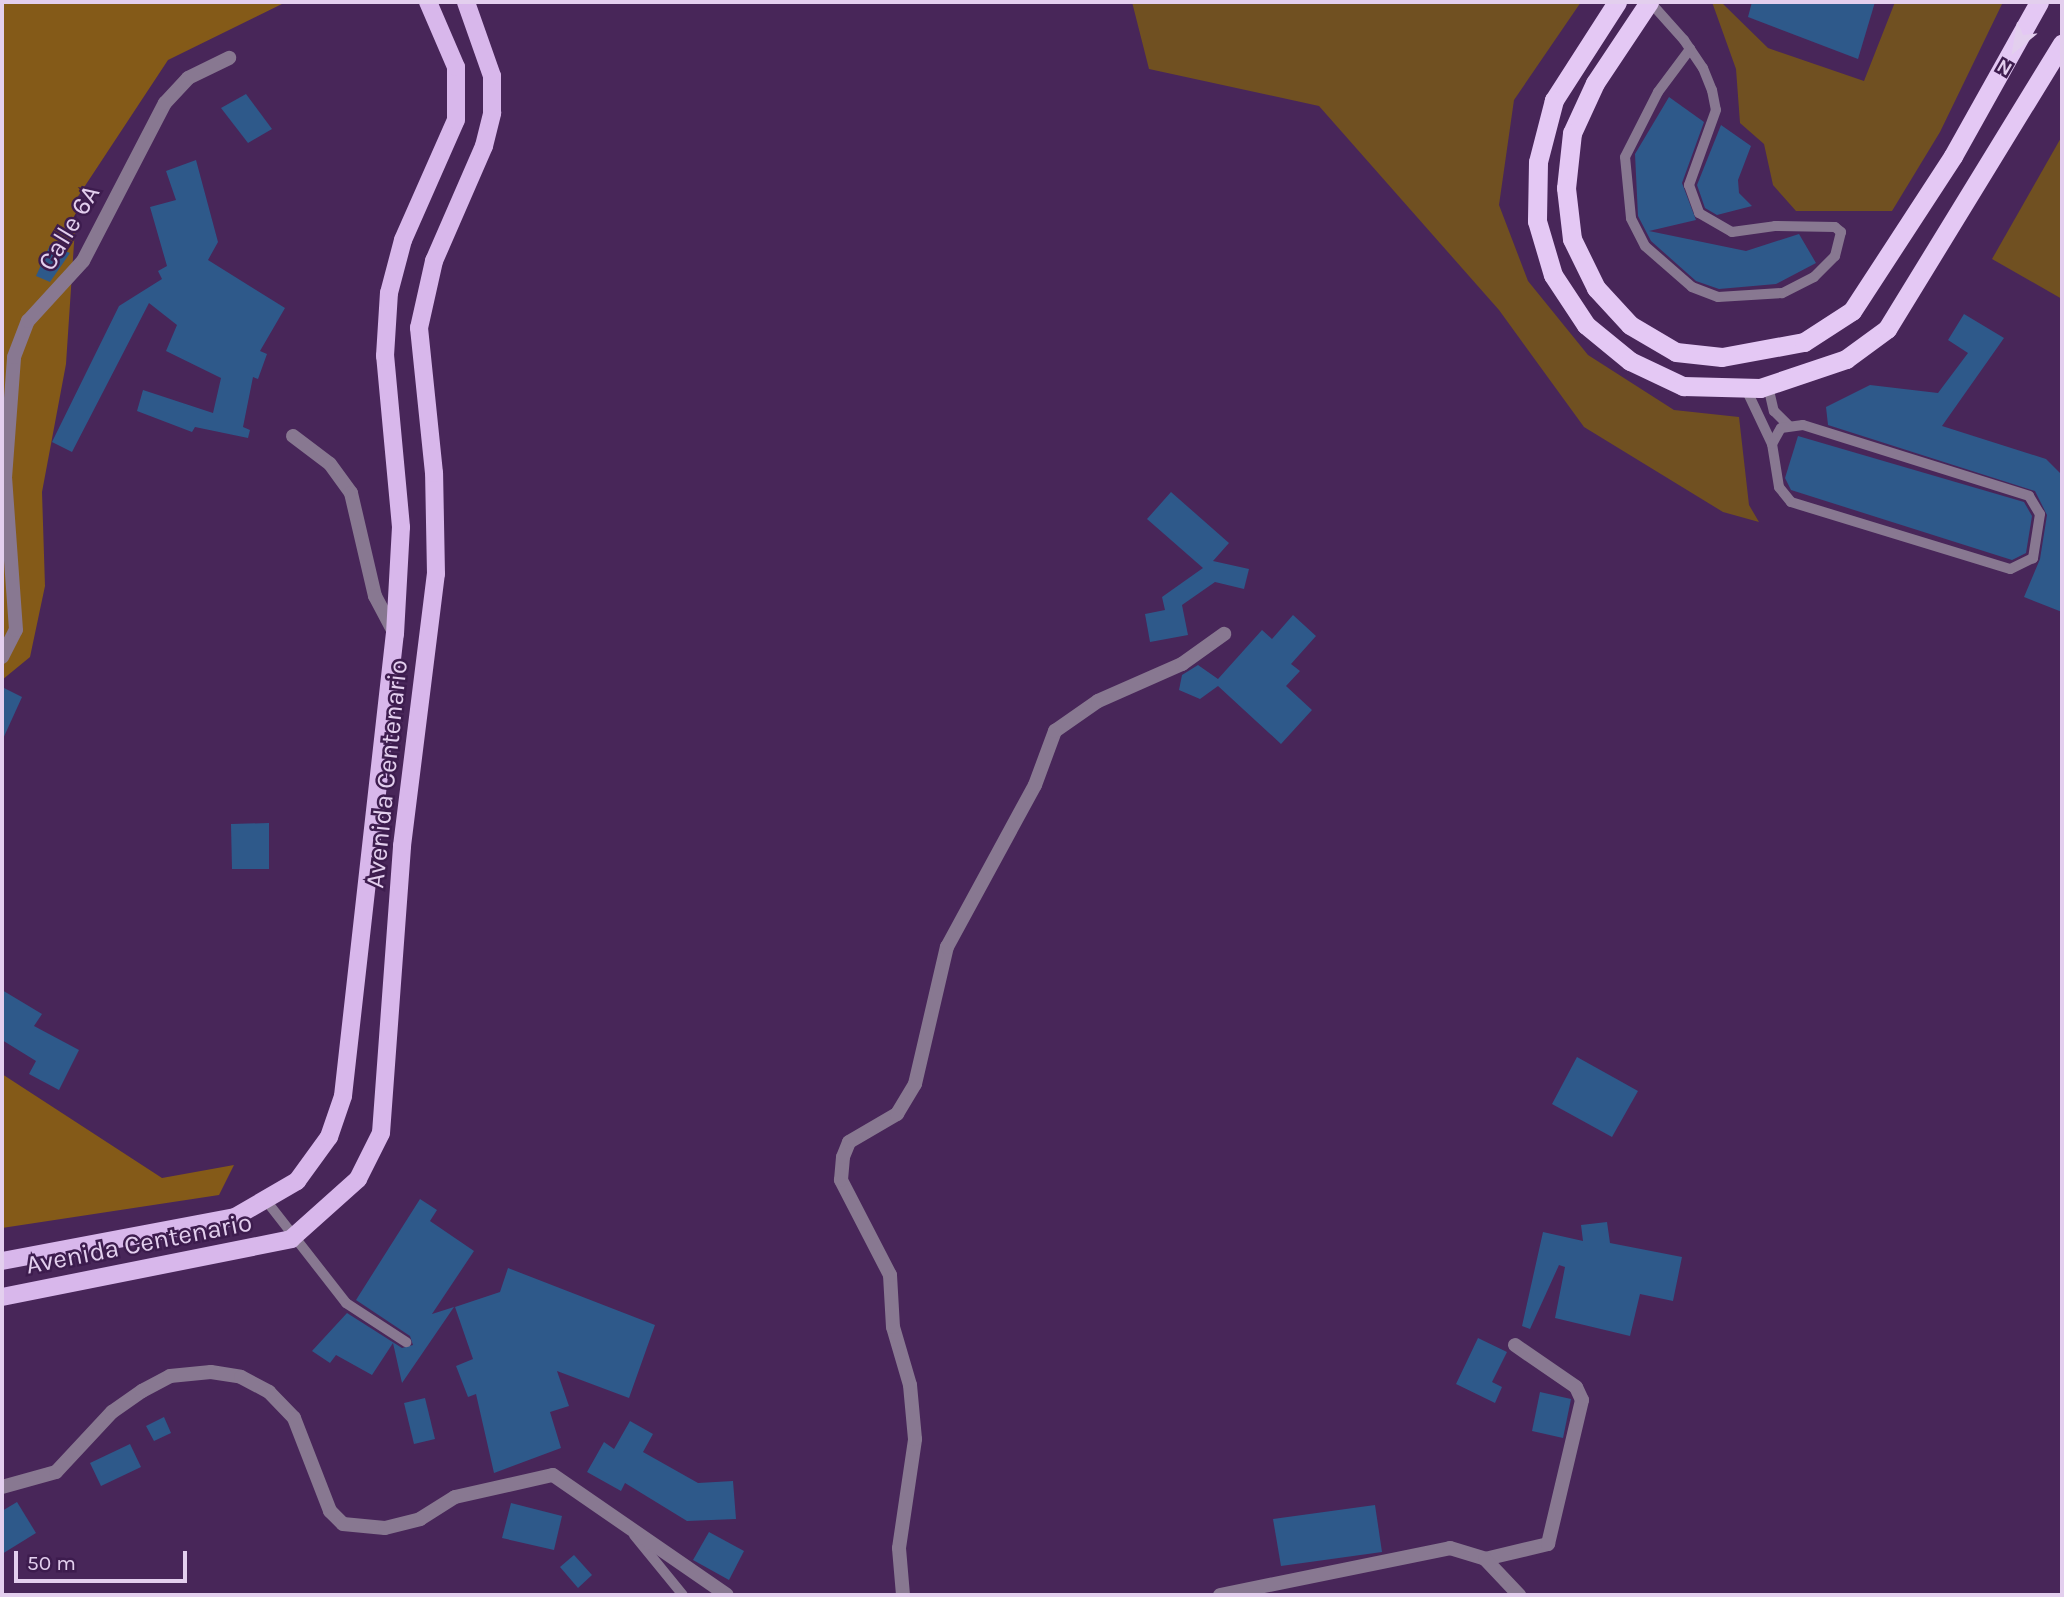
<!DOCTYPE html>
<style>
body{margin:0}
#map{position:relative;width:2064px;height:1597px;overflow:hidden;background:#482659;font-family:Karla,sans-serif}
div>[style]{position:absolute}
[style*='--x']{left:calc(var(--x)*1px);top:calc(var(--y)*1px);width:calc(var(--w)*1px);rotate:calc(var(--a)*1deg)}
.green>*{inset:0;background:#705021}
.forest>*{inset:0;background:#845a18}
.building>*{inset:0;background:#2e598a}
.service>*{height:10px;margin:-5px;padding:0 5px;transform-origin:5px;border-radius:5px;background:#887891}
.minor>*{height:14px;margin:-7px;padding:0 7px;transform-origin:7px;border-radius:7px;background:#887891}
.primary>*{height:18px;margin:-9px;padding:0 9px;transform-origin:9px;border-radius:9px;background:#d8b7eb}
.trunk>*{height:19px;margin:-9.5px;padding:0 9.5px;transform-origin:9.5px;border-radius:9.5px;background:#e4c8f4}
span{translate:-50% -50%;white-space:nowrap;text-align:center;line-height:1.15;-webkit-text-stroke:5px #3d1c4e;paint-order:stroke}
.street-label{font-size:26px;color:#e3cfee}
.frame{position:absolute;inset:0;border:4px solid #e3cfee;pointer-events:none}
.north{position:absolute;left:1980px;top:14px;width:70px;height:70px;-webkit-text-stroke:5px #3d1c4e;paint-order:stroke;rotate:210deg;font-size:19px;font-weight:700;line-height:28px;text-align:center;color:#e3cfee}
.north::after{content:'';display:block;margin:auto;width:24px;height:32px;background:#e3cfee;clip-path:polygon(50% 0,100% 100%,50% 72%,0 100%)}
.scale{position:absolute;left:14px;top:1551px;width:173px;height:32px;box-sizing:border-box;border:4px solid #e3cfee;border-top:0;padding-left:9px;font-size:21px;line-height:24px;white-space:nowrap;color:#e3cfee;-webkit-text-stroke:5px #3d1c4e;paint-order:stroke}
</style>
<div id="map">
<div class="green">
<div style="clip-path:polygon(1132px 2px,1581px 2px,1514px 100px,1499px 205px,1528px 281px,1588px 355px,1674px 410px,1739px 417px,1749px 505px,1759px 522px,1723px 512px,1584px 427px,1499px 310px,1319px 106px,1149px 69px)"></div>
<div style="clip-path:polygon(1712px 2px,1721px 2px,1768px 48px,1864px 81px,1895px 2px,2003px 2px,1940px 132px,1892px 211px,1796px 211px,1773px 185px,1764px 144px,1740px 123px,1736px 69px)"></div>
<div style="clip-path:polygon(2062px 136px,2062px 299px,1992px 259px)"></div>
</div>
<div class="forest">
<div style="clip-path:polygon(2px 2px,286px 2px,168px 60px,77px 198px,66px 364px,42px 492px,45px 586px,30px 657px,2px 680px)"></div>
<div style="clip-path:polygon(2px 1074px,162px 1178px,234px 1165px,219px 1195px,2px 1228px)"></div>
</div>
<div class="building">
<div style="clip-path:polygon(1752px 2px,1875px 2px,1858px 59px,1748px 17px)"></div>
<div style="clip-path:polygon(246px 94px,272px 129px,248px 143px,221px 108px)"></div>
<div style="clip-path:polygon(1669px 97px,1704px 122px,1682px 183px,1696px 220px,1649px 231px,1746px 251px,1799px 234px,1816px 263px,1776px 284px,1719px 289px,1696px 281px,1651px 241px,1638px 216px,1635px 154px)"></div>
<div style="clip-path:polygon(1721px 125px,1751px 146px,1738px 180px,1739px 193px,1752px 206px,1717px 215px,1705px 208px,1697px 185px)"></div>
<div style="clip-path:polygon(196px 160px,218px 242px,208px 260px,285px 308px,260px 351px,267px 354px,258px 379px,253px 377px,243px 427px,250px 430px,248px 438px,195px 427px,192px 432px,137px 411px,143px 390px,213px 413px,221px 378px,166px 351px,177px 325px,149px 303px,72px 452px,52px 442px,119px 306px,162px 279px,158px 271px,167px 266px,150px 207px,176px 200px,166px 171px)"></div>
<div style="clip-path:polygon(50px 245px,70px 253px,50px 282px,36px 276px)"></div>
<div style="clip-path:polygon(1964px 314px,2004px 338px,1942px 426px,2046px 459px,2062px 475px,2062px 612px,2024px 597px,2040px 559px,2047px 515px,2035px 491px,1828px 425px,1826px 407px,1870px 385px,1938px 393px,1968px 353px,1948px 340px)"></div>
<div style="clip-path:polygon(1798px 436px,2024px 502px,2032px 516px,2026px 553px,2012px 560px,1791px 490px,1785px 478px)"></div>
<div style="clip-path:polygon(1171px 492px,1229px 543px,1213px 561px,1249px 569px,1244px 589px,1215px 582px,1182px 605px,1188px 635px,1150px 642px,1145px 614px,1165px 610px,1162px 597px,1203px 568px,1147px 519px)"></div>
<div style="clip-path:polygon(1293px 615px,1316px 636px,1291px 664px,1300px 671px,1286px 686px,1312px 710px,1281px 744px,1218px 686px,1200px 699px,1179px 690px,1182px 675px,1198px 665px,1218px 679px,1262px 630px,1272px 639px)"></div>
<div style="clip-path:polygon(2px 687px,22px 697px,2px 741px)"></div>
<div style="clip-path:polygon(269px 823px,269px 869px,232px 869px,231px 824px)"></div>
<div style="clip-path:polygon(2px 990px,42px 1014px,34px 1026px,79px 1050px,59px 1090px,29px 1074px,36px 1061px,2px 1040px)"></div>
<div style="clip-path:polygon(1577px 1057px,1638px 1091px,1612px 1137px,1552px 1104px)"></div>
<div style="clip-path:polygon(420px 1199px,437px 1210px,430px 1221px,474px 1251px,432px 1314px,454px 1307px,402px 1383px,393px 1343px,372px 1375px,336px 1355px,330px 1363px,312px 1351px,347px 1313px,402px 1348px,413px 1345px,410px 1336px,356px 1300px)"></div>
<div style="clip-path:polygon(1607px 1222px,1610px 1243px,1682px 1257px,1673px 1301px,1640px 1294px,1630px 1336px,1555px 1318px,1565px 1267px,1559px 1265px,1530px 1329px,1522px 1326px,1543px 1232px,1583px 1241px,1581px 1225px)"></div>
<div style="clip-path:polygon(508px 1268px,655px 1325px,629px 1398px,557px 1371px,569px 1406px,550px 1412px,561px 1448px,494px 1473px,476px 1394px,468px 1397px,456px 1366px,473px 1359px,455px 1307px,500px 1292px)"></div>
<div style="clip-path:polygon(1478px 1338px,1507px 1352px,1492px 1382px,1502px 1387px,1495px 1403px,1456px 1384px)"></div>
<div style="clip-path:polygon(1540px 1392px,1571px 1399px,1563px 1438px,1532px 1431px)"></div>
<div style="clip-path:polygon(425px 1398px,435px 1439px,414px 1444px,404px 1403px)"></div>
<div style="clip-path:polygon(164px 1417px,171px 1433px,154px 1441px,146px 1426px)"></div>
<div style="clip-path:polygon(630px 1421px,653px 1434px,643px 1452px,698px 1483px,733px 1481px,736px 1519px,687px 1521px,625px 1483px,621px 1491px,587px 1472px,604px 1442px,614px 1449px)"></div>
<div style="clip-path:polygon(130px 1444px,141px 1467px,101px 1486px,90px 1463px)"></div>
<div style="clip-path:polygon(17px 1502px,36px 1533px,2px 1554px,2px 1511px)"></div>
<div style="clip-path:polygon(511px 1503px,562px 1516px,554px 1550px,502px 1538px)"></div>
<div style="clip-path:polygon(1375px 1505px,1382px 1552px,1281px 1566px,1273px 1519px)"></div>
<div style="clip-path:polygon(709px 1532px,744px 1551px,729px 1580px,693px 1560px)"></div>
<div style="clip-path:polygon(574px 1555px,592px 1575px,578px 1588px,560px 1567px)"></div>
</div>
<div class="service">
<div style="--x:1650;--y:2;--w:51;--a:48.2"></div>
<div style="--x:1684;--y:40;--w:34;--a:56"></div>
<div style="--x:1703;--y:68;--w:24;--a:68"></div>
<div style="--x:1712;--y:90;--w:20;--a:79"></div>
<div style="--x:1716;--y:110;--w:80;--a:109.8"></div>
<div style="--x:1689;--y:185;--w:30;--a:70"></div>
<div style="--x:1699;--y:213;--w:38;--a:30"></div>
<div style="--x:1732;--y:232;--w:43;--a:-7.9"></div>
<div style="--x:1775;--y:226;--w:60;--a:1"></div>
<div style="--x:1835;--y:227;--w:8;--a:40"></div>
<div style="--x:1841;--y:232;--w:25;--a:104"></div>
<div style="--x:1835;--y:256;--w:30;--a:135"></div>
<div style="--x:1814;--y:277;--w:36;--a:153"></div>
<div style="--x:1782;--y:293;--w:64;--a:176.4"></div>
<div style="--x:1718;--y:297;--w:28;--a:-159"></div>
<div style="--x:1692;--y:287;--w:62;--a:-138.9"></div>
<div style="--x:1645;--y:246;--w:31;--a:-117"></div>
<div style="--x:1631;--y:218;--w:61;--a:-95.6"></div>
<div style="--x:1625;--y:157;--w:73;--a:-63.1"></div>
<div style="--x:1658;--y:92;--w:54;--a:-53.3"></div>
<div style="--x:1768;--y:386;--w:26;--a:77"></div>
<div style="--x:1774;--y:411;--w:20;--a:45"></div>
<div style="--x:1746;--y:389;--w:61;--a:64.7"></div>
<div style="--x:1803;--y:425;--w:237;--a:17.4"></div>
<div style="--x:2029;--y:496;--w:21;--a:59"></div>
<div style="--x:2040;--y:514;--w:45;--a:99"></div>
<div style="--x:2033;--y:558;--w:25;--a:154"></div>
<div style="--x:2010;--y:569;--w:229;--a:-163"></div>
<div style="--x:1791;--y:502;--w:19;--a:-129"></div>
<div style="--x:1779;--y:487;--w:44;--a:-99.2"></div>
<div style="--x:1772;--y:444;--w:18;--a:-61"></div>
<div style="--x:1781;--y:428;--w:22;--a:-8"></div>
<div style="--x:268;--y:1203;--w:127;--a:52"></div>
<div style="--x:346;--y:1303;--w:72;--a:33"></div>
<div style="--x:634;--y:1535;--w:77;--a:50.8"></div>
</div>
<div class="minor">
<div style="--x:293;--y:436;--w:46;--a:37.1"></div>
<div style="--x:330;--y:464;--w:36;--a:54"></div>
<div style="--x:351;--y:493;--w:106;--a:76.9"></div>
<div style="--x:375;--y:596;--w:43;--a:62.2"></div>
<div style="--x:2;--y:657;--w:30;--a:-63"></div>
<div style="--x:16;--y:630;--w:152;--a:-94.1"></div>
<div style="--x:5;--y:478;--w:121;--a:-85.7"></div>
<div style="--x:14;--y:357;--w:39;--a:-69"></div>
<div style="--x:28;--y:321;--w:81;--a:-47.5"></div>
<div style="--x:83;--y:261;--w:178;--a:-62.6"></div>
<div style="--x:165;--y:103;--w:34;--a:-47"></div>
<div style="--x:188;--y:78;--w:46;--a:-26"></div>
<div style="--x:2;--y:1487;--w:56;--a:-15.5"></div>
<div style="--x:56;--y:1472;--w:82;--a:-47"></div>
<div style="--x:112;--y:1412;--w:37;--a:-35"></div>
<div style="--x:142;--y:1391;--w:32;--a:-28"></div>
<div style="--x:170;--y:1376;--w:41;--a:-5.6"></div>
<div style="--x:211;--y:1372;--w:30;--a:9"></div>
<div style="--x:241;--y:1377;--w:32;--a:28"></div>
<div style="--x:269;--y:1392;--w:36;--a:46"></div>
<div style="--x:294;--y:1418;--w:100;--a:68.8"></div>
<div style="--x:330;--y:1511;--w:18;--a:45"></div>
<div style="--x:343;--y:1524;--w:42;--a:5.4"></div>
<div style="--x:385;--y:1528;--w:36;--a:-14"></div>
<div style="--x:420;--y:1519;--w:41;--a:-32.2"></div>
<div style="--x:455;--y:1497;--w:100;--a:-12.7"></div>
<div style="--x:553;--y:1475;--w:211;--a:34.6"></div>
<div style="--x:1485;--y:1559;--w:65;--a:-13.4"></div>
<div style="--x:1548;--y:1544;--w:148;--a:-76.7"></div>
<div style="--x:1582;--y:1400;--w:14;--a:-115"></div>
<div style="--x:1576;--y:1387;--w:74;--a:-145.5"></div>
<div style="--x:903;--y:1595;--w:47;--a:-94.9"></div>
<div style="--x:899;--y:1548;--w:110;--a:-81.6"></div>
<div style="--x:915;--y:1439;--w:54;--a:-95.3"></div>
<div style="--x:910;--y:1385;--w:60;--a:-106.3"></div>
<div style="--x:893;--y:1327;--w:52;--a:-93.3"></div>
<div style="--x:890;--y:1275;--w:107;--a:-117.3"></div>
<div style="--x:841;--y:1180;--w:23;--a:-85"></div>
<div style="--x:843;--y:1157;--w:16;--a:-68"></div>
<div style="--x:849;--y:1142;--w:56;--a:-30.3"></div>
<div style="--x:897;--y:1114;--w:35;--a:-59"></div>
<div style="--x:915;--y:1084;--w:141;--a:-76.9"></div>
<div style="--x:947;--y:947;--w:184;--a:-61.5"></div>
<div style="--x:1035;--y:785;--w:58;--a:-69.7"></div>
<div style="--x:1055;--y:731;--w:52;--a:-34.9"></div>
<div style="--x:1098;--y:701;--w:92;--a:-23.8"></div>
<div style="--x:1182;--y:664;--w:52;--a:-35.5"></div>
<div style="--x:1220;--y:1595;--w:235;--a:-11.5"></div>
<div style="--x:1450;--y:1548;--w:37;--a:17"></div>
<div style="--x:1485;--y:1559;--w:50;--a:46.6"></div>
</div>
<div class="primary">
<div style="--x:2;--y:1261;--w:237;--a:-10.7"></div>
<div style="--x:235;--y:1217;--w:72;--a:-30.1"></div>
<div style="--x:297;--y:1181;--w:54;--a:-54"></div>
<div style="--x:329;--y:1137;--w:43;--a:-71.1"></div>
<div style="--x:343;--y:1096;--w:465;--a:-83.6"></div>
<div style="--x:395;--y:634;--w:107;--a:-86.8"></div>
<div style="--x:401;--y:527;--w:172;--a:-95.3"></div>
<div style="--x:385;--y:356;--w:63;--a:-86.4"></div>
<div style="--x:389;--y:293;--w:55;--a:-75.2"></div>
<div style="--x:403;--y:240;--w:131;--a:-66.2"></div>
<div style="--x:456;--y:120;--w:53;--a:-90"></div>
<div style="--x:456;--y:67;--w:71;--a:-113.3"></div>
<div style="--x:2;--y:1297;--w:295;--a:-11.3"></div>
<div style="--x:291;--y:1239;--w:90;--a:-41.8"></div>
<div style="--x:358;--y:1179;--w:51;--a:-63.4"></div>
<div style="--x:381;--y:1133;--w:288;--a:-85.8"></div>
<div style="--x:402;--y:846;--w:274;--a:-82.9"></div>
<div style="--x:436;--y:574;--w:101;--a:-91.1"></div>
<div style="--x:434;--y:473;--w:146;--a:-95.9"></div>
<div style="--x:419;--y:328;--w:69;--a:-77.4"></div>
<div style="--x:434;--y:261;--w:125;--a:-66.5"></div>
<div style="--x:484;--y:146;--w:34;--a:-76"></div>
<div style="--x:492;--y:113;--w:37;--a:-90"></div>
<div style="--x:492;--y:76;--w:78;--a:-109.4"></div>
</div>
<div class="trunk">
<div style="--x:1617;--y:2;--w:117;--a:122.7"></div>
<div style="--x:1554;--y:100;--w:64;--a:104.5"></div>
<div style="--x:1538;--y:162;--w:59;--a:91"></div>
<div style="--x:1537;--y:221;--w:56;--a:73.5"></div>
<div style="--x:1553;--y:275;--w:60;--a:56.6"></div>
<div style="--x:1586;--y:325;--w:57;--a:39.3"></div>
<div style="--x:1630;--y:361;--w:59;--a:25.3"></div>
<div style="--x:1683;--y:386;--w:77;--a:1.5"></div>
<div style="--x:1760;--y:388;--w:91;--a:-18.6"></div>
<div style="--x:1846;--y:359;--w:51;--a:-36.2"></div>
<div style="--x:1887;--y:329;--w:335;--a:-58.5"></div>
<div style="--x:1649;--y:2;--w:97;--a:123.7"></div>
<div style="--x:1595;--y:83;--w:55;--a:114.7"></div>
<div style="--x:1572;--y:133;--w:55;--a:96.2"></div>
<div style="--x:1566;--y:188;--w:51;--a:83.3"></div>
<div style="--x:1572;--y:239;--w:55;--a:63.9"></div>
<div style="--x:1596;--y:288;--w:50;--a:47.4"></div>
<div style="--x:1630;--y:325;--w:53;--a:30.4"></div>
<div style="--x:1676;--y:352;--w:46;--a:6.2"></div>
<div style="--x:1722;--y:357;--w:83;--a:-10.4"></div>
<div style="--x:1804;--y:342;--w:57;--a:-32.9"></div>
<div style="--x:1852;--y:311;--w:185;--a:-56.9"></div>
<div style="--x:1953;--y:156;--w:176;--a:-60.8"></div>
</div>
<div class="street-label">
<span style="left:69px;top:228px;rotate:-59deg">Calle 6A</span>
<span style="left:387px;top:774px;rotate:-84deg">Avenida Centenario</span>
<span style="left:139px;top:1244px;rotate:-11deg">Avenida Centenario</span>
</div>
<div class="frame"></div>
<div class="north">N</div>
<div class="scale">50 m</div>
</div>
